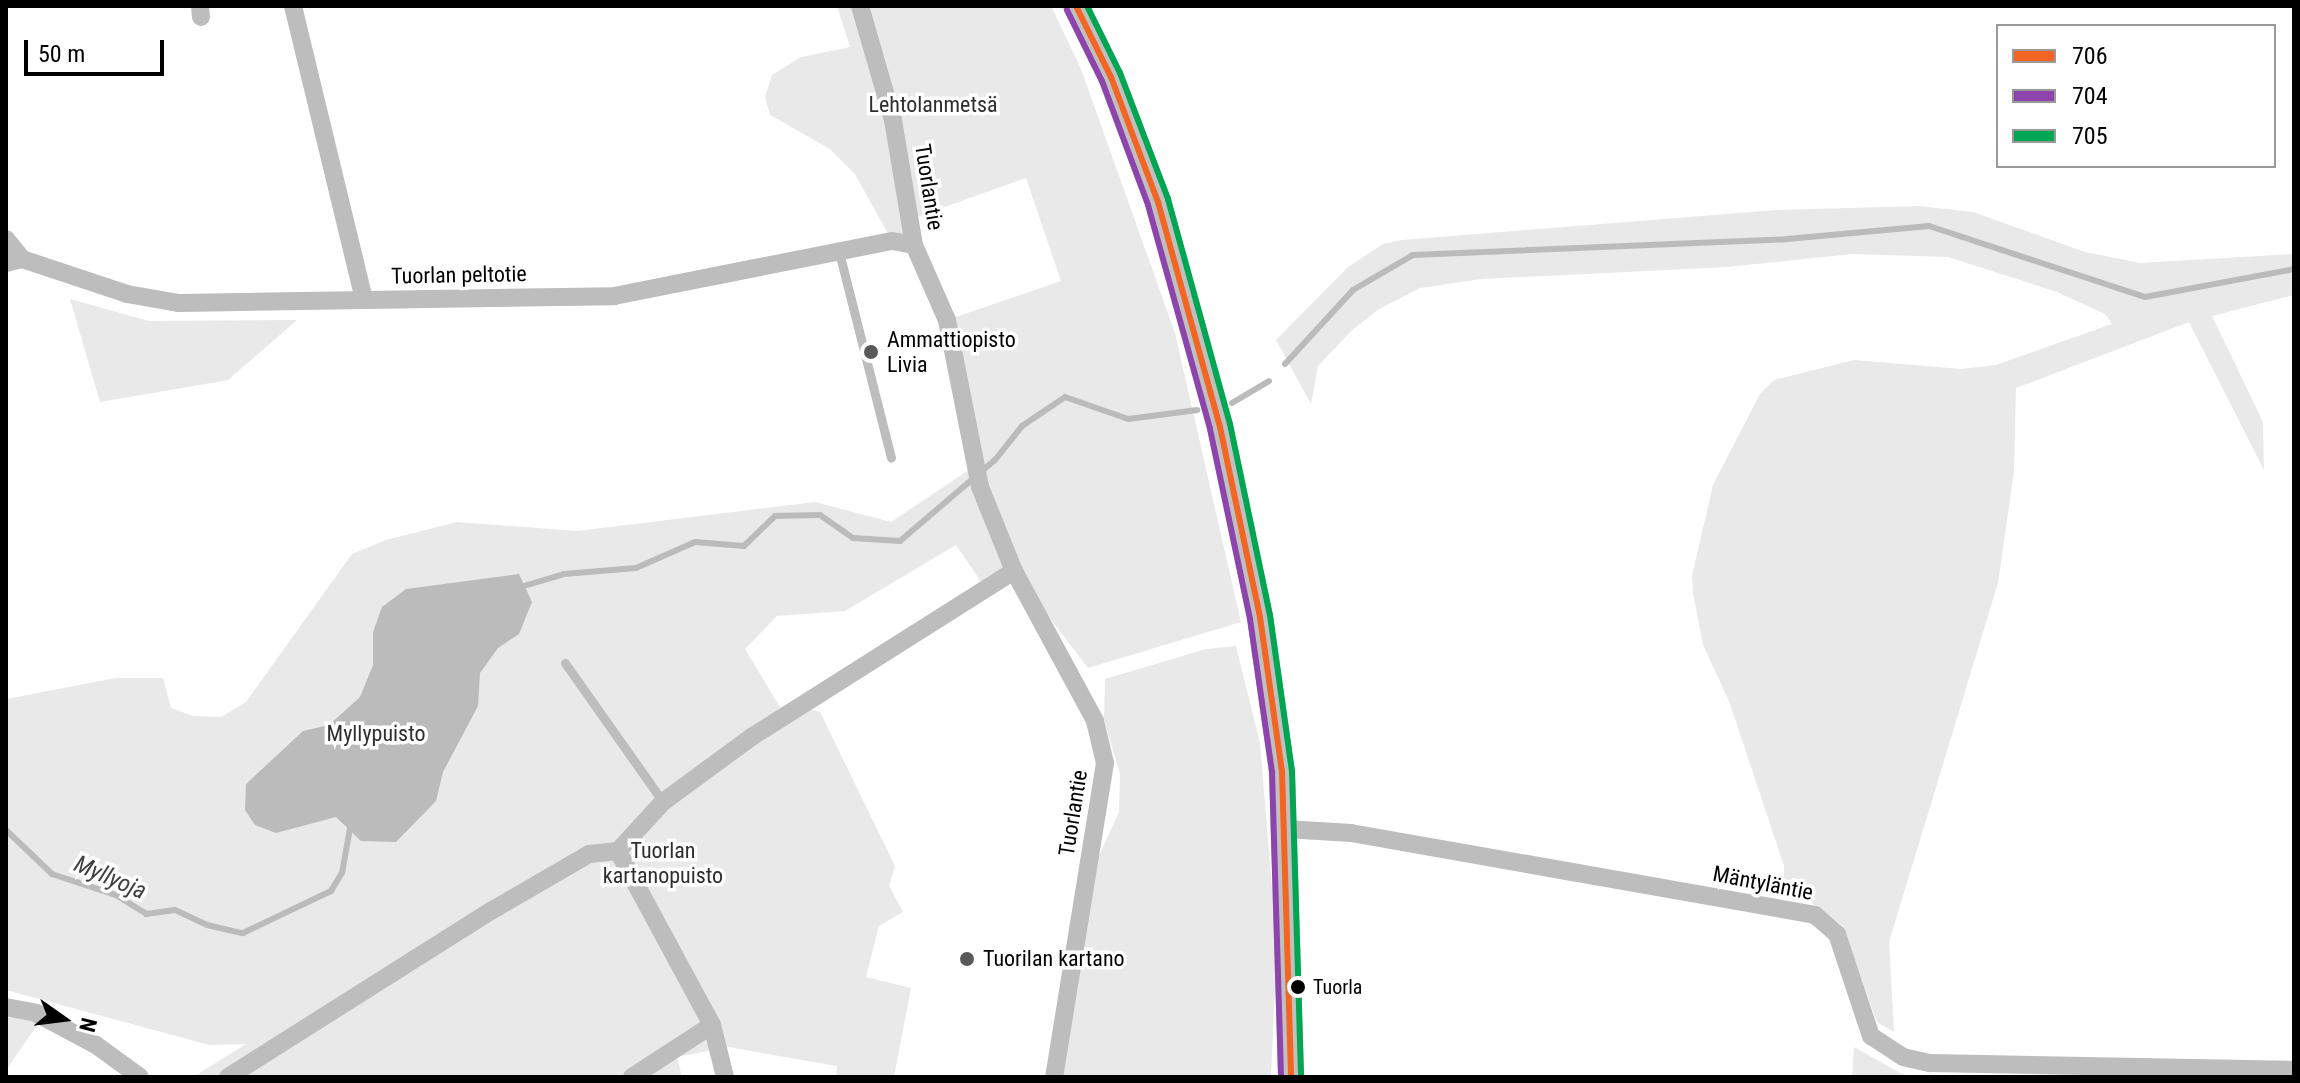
<!DOCTYPE html>
<meta charset="utf-8">
<style>
body{margin:0}
#map{position:relative;width:2300px;height:1083px;overflow:hidden;background:#fff;font-family:"Roboto Condensed",sans-serif}
div>[style]{position:absolute}
[style*='--x']{left:calc(var(--x)*1px);top:calc(var(--y)*1px);width:calc(var(--w)*1px);rotate:calc(var(--a)*1deg)}
.green>*{inset:0;background:#e9e9e9}
.water>*{inset:0;background:#bbb}
.stream>*{height:6px;margin:-3px;padding:0 3px;transform-origin:3px;border-radius:3px;background:#bbb}
.lane>*{height:9px;margin:-4.5px;padding:0 4.5px;transform-origin:4.5px;border-radius:4.5px;background:#bdbdbd}
.street>*{height:18px;margin:-9px;padding:0 9px;transform-origin:9px;border-radius:9px;background:#bdbdbd}
.secondary>*{height:26px;margin:-13px;padding:0 13px;transform-origin:13px;border-radius:13px;background:#c0c0c0}
.bus-1>*{height:6px;margin:-3px;padding:0 3px;transform-origin:3px;border-radius:3px;background:#f26522}
.bus-2>*{height:6px;margin:-3px;padding:0 3px;transform-origin:3px;border-radius:3px;background:#8e44ad}
.bus-3>*{height:6px;margin:-3px;padding:0 3px;transform-origin:3px;border-radius:3px;background:#00a651}
.dots>*{width:22px;height:22px;translate:-50% -50%;box-sizing:border-box;border:4px solid #fff;border-radius:50%}
span{translate:-50% -50%;white-space:nowrap;text-align:center;line-height:1.15;-webkit-text-stroke:7px #fff;paint-order:stroke}
.bus-label{font-size:20px;color:#000}
.left{translate:0 -50%;text-align:left}
.park-label{font-size:22px;color:#2e2e2e}
.street-label{font-size:22px;color:#000}
.poi-label{font-size:22px;color:#000}
.water-label{font-size:24px;color:#3f3f3f;font-style:italic}
.frame{position:absolute;inset:0;border:8px solid #000;pointer-events:none}
.legend{position:absolute;left:1996px;top:24px;width:280px;height:144px;box-sizing:border-box;background:#fff;border:2px solid #999;margin:0;padding:10px 14px;list-style:none;font-size:24px;color:#000}
.legend li{display:flex;align-items:center;gap:16px;height:40px}
.legend b{width:40px;border:2px solid #999}
.north{position:absolute;left:24px;top:979px;width:80px;height:80px;-webkit-text-stroke:6px #fff;paint-order:stroke;rotate:104deg;font-size:22px;font-weight:700;line-height:32px;text-align:center;color:#000}
.north::after{content:'';display:block;margin:auto;width:28px;height:36px;background:#000;clip-path:polygon(50% 0,100% 100%,50% 72%,0 100%)}
.scale{position:absolute;left:24px;top:40px;width:140px;height:36px;box-sizing:border-box;border:4px solid #000;border-top:0;padding-left:10px;font-size:24px;line-height:28px;white-space:nowrap;color:#000;-webkit-text-stroke:6px #fff;paint-order:stroke}
</style>
<div id="map">
<div class="green">
<div style="clip-path:polygon(837px 6px,1051px 6px,1081px 69px,1175px 333px,1241px 622px,1088px 668px,1014px 571px,986px 589px,956px 545px,845px 611px,777px 616px,745px 649px,786px 717px,801px 707px,820px 712px,895px 866px,889px 886px,903px 912px,879px 926px,866px 977px,911px 988px,894px 1077px,836px 1077px,837px 1066px,728px 1047px,677px 1057px,682px 1077px,193px 1077px,246px 1044px,209px 1045px,6px 990px,6px 699px,116px 678px,163px 678px,171px 708px,193px 716px,221px 717px,246px 702px,352px 554px,386px 540px,457px 522px,577px 531px,815px 502px,891px 522px,975px 466px,947px 320px,1061px 281px,1026px 178px,914px 218px,914px 245px,892px 241px,855px 174px,830px 149px,770px 115px,765px 97px,772px 75px,801px 57px,850px 47px)"></div>
<div style="clip-path:polygon(1919px 206px,1973px 212px,2085px 252px,2140px 263px,2294px 254px,2294px 295px,2212px 316px,2263px 422px,2264px 470px,2189px 322px,2016px 388px,2014px 471px,1998px 583px,1889px 942px,1894px 1032px,1877px 1022px,1843px 926px,1805px 898px,1778px 892px,1784px 887px,1784px 866px,1729px 701px,1703px 645px,1693px 593px,1692px 576px,1713px 485px,1760px 394px,1774px 380px,1854px 360px,1961px 369px,1996px 365px,2112px 324px,2105px 314px,2057px 292px,1948px 257px,1852px 254px,1727px 267px,1482px 279px,1420px 288px,1379px 309px,1351px 331px,1318px 366px,1311px 404px,1276px 340px,1348px 267px,1383px 244px,1402px 240px,1776px 210px)"></div>
<div style="clip-path:polygon(70px 299px,149px 321px,297px 320px,228px 380px,100px 402px)"></div>
<div style="clip-path:polygon(1236px 646px,1260px 743px,1277px 948px,1271px 1077px,1060px 1077px,1098px 858px,1119px 812px,1120px 774px,1104px 720px,1105px 679px,1206px 649px)"></div>
<div style="clip-path:polygon(6px 1016px,40px 1021px,6px 1070px)"></div>
<div style="clip-path:polygon(1854px 1047px,1902px 1074px,1926px 1077px,1852px 1077px)"></div>
</div>
<div class="water">
<div style="clip-path:polygon(519px 574px,532px 602px,519px 634px,498px 648px,480px 673px,478px 706px,443px 772px,436px 801px,396px 842px,361px 841px,336px 817px,276px 833px,255px 825px,245px 810px,246px 784px,303px 731px,329px 725px,360px 697px,373px 665px,373px 632px,382px 607px,406px 589px)"></div>
</div>
<div class="stream">
<div style="--x:1285;--y:364;--w:100;--a:-47.4"></div>
<div style="--x:1353;--y:290;--w:69;--a:-30.3"></div>
<div style="--x:1413;--y:255;--w:374;--a:-2.4"></div>
<div style="--x:1787;--y:239;--w:143;--a:-5.2"></div>
<div style="--x:1929;--y:226;--w:227;--a:18.2"></div>
<div style="--x:2145;--y:297;--w:152;--a:-10.6"></div>
<div style="--x:1232;--y:403;--w:43;--a:-30.7"></div>
<div style="--x:517;--y:588;--w:49;--a:-16.6"></div>
<div style="--x:564;--y:574;--w:72;--a:-4.8"></div>
<div style="--x:636;--y:568;--w:64;--a:-23.8"></div>
<div style="--x:695;--y:542;--w:49;--a:4.7"></div>
<div style="--x:744;--y:546;--w:43;--a:-44.1"></div>
<div style="--x:775;--y:516;--w:45;--a:-1.3"></div>
<div style="--x:820;--y:515;--w:40;--a:34.9"></div>
<div style="--x:853;--y:538;--w:47;--a:3.7"></div>
<div style="--x:900;--y:541;--w:125;--a:-40.5"></div>
<div style="--x:995;--y:460;--w:43;--a:-51.5"></div>
<div style="--x:1022;--y:426;--w:52;--a:-34"></div>
<div style="--x:1065;--y:397;--w:67;--a:19.2"></div>
<div style="--x:1128;--y:419;--w:70;--a:-7.4"></div>
<div style="--x:6;--y:830;--w:64;--a:43.7"></div>
<div style="--x:52;--y:874;--w:67;--a:18.2"></div>
<div style="--x:116;--y:895;--w:36;--a:32"></div>
<div style="--x:146;--y:914;--w:29;--a:-8"></div>
<div style="--x:175;--y:910;--w:35;--a:25"></div>
<div style="--x:207;--y:925;--w:37;--a:13"></div>
<div style="--x:243;--y:933;--w:98;--a:-25.5"></div>
<div style="--x:331;--y:891;--w:21;--a:-59"></div>
<div style="--x:342;--y:873;--w:51;--a:-79.8"></div>
</div>
<div class="lane">
<div style="--x:839;--y:252;--w:212;--a:75.8"></div>
<div style="--x:565;--y:663;--w:170;--a:54.8"></div>
</div>
<div class="street">
<div style="--x:200;--y:6;--w:11;--a:85"></div>
<div style="--x:293;--y:6;--w:302;--a:76.4"></div>
<div style="--x:860;--y:6;--w:119;--a:73.9"></div>
<div style="--x:893;--y:120;--w:127;--a:80.5"></div>
<div style="--x:914;--y:245;--w:82;--a:66.3"></div>
<div style="--x:947;--y:320;--w:170;--a:78.8"></div>
<div style="--x:980;--y:487;--w:91;--a:68"></div>
<div style="--x:1014;--y:571;--w:170;--a:61.6"></div>
<div style="--x:1095;--y:721;--w:43;--a:76.6"></div>
<div style="--x:1105;--y:763;--w:318;--a:99.2"></div>
<div style="--x:6;--y:239;--w:26;--a:51"></div>
<div style="--x:6;--y:263;--w:16;--a:-14"></div>
<div style="--x:22;--y:259;--w:111;--a:18.4"></div>
<div style="--x:127;--y:294;--w:53;--a:9.8"></div>
<div style="--x:179;--y:303;--w:435;--a:-0.9"></div>
<div style="--x:614;--y:296;--w:283;--a:-11.2"></div>
<div style="--x:892;--y:241;--w:22;--a:10"></div>
<div style="--x:1285;--y:829;--w:66;--a:3.5"></div>
<div style="--x:1351;--y:833;--w:471;--a:10"></div>
<div style="--x:1815;--y:915;--w:29;--a:41"></div>
<div style="--x:1837;--y:934;--w:108;--a:71.6"></div>
<div style="--x:1871;--y:1036;--w:38;--a:33"></div>
<div style="--x:1903;--y:1057;--w:28;--a:13"></div>
<div style="--x:1930;--y:1063;--w:364;--a:1.1"></div>
<div style="--x:6;--y:1007;--w:31;--a:11"></div>
<div style="--x:36;--y:1013;--w:68;--a:28.1"></div>
<div style="--x:96;--y:1045;--w:54;--a:36"></div>
<div style="--x:228;--y:1077;--w:311;--a:-32.3"></div>
<div style="--x:491;--y:911;--w:113;--a:-30.2"></div>
<div style="--x:589;--y:854;--w:29;--a:-6"></div>
<div style="--x:632;--y:1077;--w:95;--a:-33"></div>
<div style="--x:725;--y:1077;--w:54;--a:-104"></div>
<div style="--x:712;--y:1025;--w:198;--a:-118.4"></div>
<div style="--x:618;--y:851;--w:67;--a:-47.4"></div>
<div style="--x:663;--y:802;--w:112;--a:-36.3"></div>
<div style="--x:753;--y:736;--w:309;--a:-32.3"></div>
</div>
<div class="secondary">
<div style="--x:1076;--y:6;--w:79;--a:63.8"></div>
<div style="--x:1111;--y:77;--w:134;--a:69.4"></div>
<div style="--x:1158;--y:202;--w:233;--a:74.6"></div>
<div style="--x:1220;--y:427;--w:194;--a:78.1"></div>
<div style="--x:1260;--y:617;--w:156;--a:81.9"></div>
<div style="--x:1282;--y:771;--w:306;--a:88.3"></div>
</div>
<div class="bus-1">
<div style="--x:1076;--y:6;--w:79;--a:63.8"></div>
<div style="--x:1111;--y:77;--w:134;--a:69.4"></div>
<div style="--x:1158;--y:202;--w:233;--a:74.6"></div>
<div style="--x:1220;--y:427;--w:194;--a:78.1"></div>
<div style="--x:1260;--y:617;--w:156;--a:81.9"></div>
<div style="--x:1282;--y:771;--w:306;--a:88.3"></div>
</div>
<div class="bus-2">
<div style="--x:1067;--y:10;--w:79;--a:63.8"></div>
<div style="--x:1102;--y:81;--w:132;--a:69.6"></div>
<div style="--x:1148;--y:205;--w:232;--a:74.5"></div>
<div style="--x:1210;--y:429;--w:194;--a:78.1"></div>
<div style="--x:1250;--y:619;--w:155;--a:81.8"></div>
<div style="--x:1272;--y:772;--w:305;--a:88.3"></div>
</div>
<div class="bus-3">
<div style="--x:1087;--y:6;--w:75;--a:63.8"></div>
<div style="--x:1120;--y:73;--w:135;--a:69.1"></div>
<div style="--x:1168;--y:199;--w:233;--a:74.6"></div>
<div style="--x:1230;--y:424;--w:195;--a:78.2"></div>
<div style="--x:1270;--y:615;--w:158;--a:82"></div>
<div style="--x:1292;--y:771;--w:306;--a:88.3"></div>
</div>
<div class="dots">
<div style="left:871px;top:352px;background:#595959"></div>
<div style="left:967px;top:959px;background:#595959"></div>
<div style="left:1298px;top:987px;background:#000"></div>
</div>
<div class="bus-label">
<span class="left" style="left:1313px;top:987px">Tuorla</span>
</div>
<div class="park-label">
<span style="left:933px;top:105px">Lehtolanmetsä</span>
<span style="left:376px;top:734px">Myllypuisto</span>
<span style="left:663px;top:863px">Tuorlan<br>kartanopuisto</span>
</div>
<div class="street-label">
<span style="left:929px;top:187px;rotate:81deg">Tuorlantie</span>
<span style="left:459px;top:275px;rotate:-1deg">Tuorlan peltotie</span>
<span style="left:1073px;top:813px;rotate:-81deg">Tuorlantie</span>
<span style="left:1763px;top:883px;rotate:11deg">Mäntyläntie</span>
</div>
<div class="poi-label">
<span class="left" style="left:887px;top:352px">Ammattiopisto<br>Livia</span>
<span class="left" style="left:983px;top:959px">Tuorilan kartano</span>
</div>
<div class="water-label">
<span style="left:110px;top:878px;rotate:23deg">Myllyoja</span>
</div>
<div class="frame"></div>
<ul class="legend">
<li><b style="height:10px;background:#f26522"></b>706</li>
<li><b style="height:10px;background:#8e44ad"></b>704</li>
<li><b style="height:10px;background:#00a651"></b>705</li>
</ul>
<div class="north">N</div>
<div class="scale">50 m</div>
</div>
